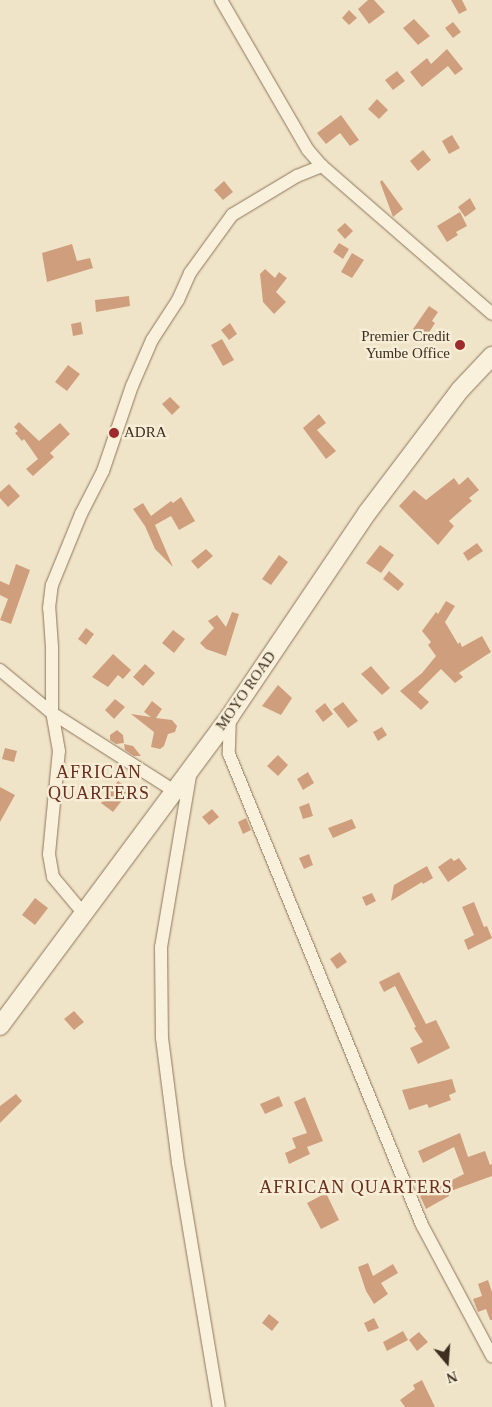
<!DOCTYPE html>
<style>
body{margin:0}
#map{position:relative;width:492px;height:1407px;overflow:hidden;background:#f0e4c8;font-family:Georgia,serif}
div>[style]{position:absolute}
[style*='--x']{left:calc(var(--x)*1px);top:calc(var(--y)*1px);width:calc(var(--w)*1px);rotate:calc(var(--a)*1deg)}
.building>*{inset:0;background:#cf9f7d}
.roads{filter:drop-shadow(0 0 1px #8d765c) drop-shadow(0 0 1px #8d765c)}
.minor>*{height:12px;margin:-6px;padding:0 6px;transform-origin:6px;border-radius:6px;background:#faf1dc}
.secondary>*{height:18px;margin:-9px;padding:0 9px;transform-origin:9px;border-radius:9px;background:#faf1dc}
.dots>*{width:14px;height:14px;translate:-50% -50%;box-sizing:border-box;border:2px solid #f7eed8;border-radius:50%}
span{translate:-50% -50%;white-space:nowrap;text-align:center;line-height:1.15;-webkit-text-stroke:4.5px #f7eed8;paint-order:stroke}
.poi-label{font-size:15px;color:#3d2e20}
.right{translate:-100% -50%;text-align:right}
.left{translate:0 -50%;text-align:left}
.street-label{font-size:15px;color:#3d2e20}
.quarter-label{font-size:18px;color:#6b2e1e;letter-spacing:1px}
.north{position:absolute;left:422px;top:1337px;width:50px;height:50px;-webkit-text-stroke:4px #f7eed8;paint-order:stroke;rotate:162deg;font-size:14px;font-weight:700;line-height:20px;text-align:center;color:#3d2e20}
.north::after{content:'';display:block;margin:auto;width:18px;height:22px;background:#3d2e20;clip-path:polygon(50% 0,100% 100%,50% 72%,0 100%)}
</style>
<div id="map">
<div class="building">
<div style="clip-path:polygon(368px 0,374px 0,385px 12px,369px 24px,358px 9px)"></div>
<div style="clip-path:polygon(451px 0,462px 0,467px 10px,459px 14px)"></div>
<div style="clip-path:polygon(349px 10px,357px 18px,349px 25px,342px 18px)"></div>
<div style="clip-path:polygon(414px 19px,430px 36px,418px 45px,403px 28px)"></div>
<div style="clip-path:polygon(453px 22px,461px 32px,453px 38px,445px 28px)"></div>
<div style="clip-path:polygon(447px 49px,463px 69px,455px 75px,448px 66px,422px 87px,410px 72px,427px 58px,431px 64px)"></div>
<div style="clip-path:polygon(397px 71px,405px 81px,393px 90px,385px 80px)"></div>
<div style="clip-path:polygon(377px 99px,388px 110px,379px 119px,368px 109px)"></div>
<div style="clip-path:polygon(341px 115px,359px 140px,350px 146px,340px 133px,326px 144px,317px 133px)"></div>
<div style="clip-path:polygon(452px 135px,460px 148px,449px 154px,442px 141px)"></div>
<div style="clip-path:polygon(423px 150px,431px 160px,418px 171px,410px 161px)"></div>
<div style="clip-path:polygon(382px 180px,403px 209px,393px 217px,380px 182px)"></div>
<div style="clip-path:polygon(224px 181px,233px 192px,223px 200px,214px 190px)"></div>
<div style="clip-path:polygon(470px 198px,476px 209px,465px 217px,458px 207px)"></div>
<div style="clip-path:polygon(460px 212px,467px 226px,456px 232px,458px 235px,447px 242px,437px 226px)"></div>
<div style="clip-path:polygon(345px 223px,353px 231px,345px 239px,337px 230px)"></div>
<div style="clip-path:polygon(339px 243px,349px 249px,343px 259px,333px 252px)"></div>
<div style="clip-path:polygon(72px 244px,77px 261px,90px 258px,93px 268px,47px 282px,42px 253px)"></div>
<div style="clip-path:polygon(352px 253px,364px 260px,352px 278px,341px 272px)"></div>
<div style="clip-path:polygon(265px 269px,275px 278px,279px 272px,287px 278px,276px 292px,286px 302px,274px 314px,263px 302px,260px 274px)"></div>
<div style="clip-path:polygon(129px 296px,130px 306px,96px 312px,95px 300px)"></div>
<div style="clip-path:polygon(429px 306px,438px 312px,432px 321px,435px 323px,428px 334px,424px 332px,422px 336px,413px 329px)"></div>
<div style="clip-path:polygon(81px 322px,83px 334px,73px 336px,71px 324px)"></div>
<div style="clip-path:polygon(230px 323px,237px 334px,229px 340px,221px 330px)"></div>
<div style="clip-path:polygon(222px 339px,234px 360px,223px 366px,211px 345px)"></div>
<div style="clip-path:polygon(68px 365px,80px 374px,67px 391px,55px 382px)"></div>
<div style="clip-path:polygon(170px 397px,180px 407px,172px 415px,162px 404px)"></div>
<div style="clip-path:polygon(319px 414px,326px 423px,317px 430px,336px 451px,326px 459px,303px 428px)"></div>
<div style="clip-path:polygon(19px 422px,39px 441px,60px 423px,70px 434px,50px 453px,54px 457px,33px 476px,26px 469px,38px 459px,24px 439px,22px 441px,15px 433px,18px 431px,14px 427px)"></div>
<div style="clip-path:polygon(468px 477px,479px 490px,469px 498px,472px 501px,468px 504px,449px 521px,454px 526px,438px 545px,399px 506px,414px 490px,426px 500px,454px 478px,459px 485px)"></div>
<div style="clip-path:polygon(9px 484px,20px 496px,8px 507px,0 498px,0 492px)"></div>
<div style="clip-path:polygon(181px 497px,195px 521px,179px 530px,171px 516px,155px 525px,173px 567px,155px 549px,145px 526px,133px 509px,143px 503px,151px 516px,171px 501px,173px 503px)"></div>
<div style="clip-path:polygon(477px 543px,483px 551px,468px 561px,463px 553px)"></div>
<div style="clip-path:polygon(380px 545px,394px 555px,381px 573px,366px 563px)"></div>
<div style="clip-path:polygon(206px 549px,213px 556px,198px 569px,191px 561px)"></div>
<div style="clip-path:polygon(279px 555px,288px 562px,271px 585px,262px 579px)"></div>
<div style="clip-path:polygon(16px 564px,30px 570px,11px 624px,0 620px,8px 599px,0 595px,0 581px,9px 585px)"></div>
<div style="clip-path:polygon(389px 571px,404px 584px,398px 591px,383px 579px)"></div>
<div style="clip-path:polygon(446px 601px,455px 606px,445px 622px,458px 644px,460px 642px,462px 647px,482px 636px,491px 652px,459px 673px,463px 677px,455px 683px,441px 669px,418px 692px,429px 702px,421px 710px,400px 691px,422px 673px,436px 656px,428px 645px,431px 642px,422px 631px,436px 612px,438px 614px)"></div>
<div style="clip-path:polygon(232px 612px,239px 614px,226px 656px,206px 649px,200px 643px,214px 628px,208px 621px,217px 615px,226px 627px)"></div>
<div style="clip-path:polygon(86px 628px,94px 634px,86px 645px,78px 639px)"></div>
<div style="clip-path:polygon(173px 630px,185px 639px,174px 653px,162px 643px)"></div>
<div style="clip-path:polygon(113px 654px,131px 670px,123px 679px,118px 675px,108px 687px,92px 677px)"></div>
<div style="clip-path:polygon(145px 664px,155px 673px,143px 686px,133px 677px)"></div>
<div style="clip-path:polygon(371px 666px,390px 688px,382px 695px,361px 674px)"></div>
<div style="clip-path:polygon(278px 685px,292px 698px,281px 715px,262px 706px)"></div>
<div style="clip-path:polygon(115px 699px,125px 707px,114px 719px,105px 710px)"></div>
<div style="clip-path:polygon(152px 701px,162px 709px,156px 718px,172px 720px,177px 726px,175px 732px,168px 734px,164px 746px,160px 749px,151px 747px,154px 732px,131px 714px,151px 717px,144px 712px)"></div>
<div style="clip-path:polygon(343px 702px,358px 721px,348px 728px,333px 709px)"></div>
<div style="clip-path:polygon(325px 703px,333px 714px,323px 722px,315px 711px)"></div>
<div style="clip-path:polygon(382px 727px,387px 735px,378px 741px,373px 732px)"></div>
<div style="clip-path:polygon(117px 730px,123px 735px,124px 743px,116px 744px,110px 740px,110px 735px)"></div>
<div style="clip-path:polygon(124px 744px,133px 746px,141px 756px,134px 756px,125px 750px)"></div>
<div style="clip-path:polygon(5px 748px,17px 751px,14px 762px,2px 759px)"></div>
<div style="clip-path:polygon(278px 755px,288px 765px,278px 776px,267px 766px)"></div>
<div style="clip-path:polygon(308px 772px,314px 783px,303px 790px,297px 779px)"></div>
<div style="clip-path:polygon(118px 781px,130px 790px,113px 812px,101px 803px)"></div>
<div style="clip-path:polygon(0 787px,15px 795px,0 822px)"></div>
<div style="clip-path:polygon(309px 803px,313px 816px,303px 819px,299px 807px)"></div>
<div style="clip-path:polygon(212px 809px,219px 817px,209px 825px,202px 817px)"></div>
<div style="clip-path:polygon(246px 818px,251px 830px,243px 834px,238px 822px)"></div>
<div style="clip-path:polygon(352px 819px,356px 828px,333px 838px,328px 828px)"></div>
<div style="clip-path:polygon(309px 854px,313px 865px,304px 869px,299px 858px)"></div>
<div style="clip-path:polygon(451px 858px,454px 861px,459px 858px,467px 869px,448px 882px,438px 867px)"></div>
<div style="clip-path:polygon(427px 866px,433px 878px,423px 884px,422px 882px,391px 901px,394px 885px)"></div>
<div style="clip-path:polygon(372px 893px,376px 901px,366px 906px,362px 897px)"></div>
<div style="clip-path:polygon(35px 898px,48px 908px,35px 925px,22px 915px)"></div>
<div style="clip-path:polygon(474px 902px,484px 927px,487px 926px,492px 938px,468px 950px,464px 940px,474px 935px,462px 907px)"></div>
<div style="clip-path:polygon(340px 952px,347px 962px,337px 969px,330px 959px)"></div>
<div style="clip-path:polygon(399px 972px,426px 1024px,436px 1020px,450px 1048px,418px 1064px,410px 1048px,423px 1042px,414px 1028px,416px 1027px,395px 986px,384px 992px,379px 982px)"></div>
<div style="clip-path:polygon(74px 1011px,84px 1022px,74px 1030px,64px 1019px)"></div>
<div style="clip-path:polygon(452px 1079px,456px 1092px,449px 1095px,451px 1100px,429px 1108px,427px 1104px,409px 1110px,402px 1090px)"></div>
<div style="clip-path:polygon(16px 1094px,22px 1101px,0 1123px,0 1106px)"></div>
<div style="clip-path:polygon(279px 1096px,283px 1106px,265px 1114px,260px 1104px)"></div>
<div style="clip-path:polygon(305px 1097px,323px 1141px,307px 1147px,310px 1154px,289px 1164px,285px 1153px,296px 1148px,292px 1138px,307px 1133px,294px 1102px)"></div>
<div style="clip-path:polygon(460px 1133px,468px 1157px,485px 1151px,490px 1165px,492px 1164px,492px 1176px,448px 1192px,449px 1196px,426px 1209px,420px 1196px,464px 1174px,454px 1147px,423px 1163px,418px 1151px)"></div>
<div style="clip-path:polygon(326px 1193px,339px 1220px,321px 1229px,307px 1203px)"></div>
<div style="clip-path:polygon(368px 1263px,373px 1276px,393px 1264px,398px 1273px,381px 1283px,388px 1294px,374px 1304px,366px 1291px,358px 1267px)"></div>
<div style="clip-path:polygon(488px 1280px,492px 1292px,492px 1320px,490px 1320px,486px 1309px,478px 1312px,473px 1299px,482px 1296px,478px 1284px)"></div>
<div style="clip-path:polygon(269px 1314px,279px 1322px,272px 1331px,262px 1323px)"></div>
<div style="clip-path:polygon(374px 1318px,379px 1328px,368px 1332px,364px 1323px)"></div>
<div style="clip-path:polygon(403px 1331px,408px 1340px,387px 1351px,383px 1342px)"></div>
<div style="clip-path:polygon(419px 1332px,428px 1342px,417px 1351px,409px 1340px)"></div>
<div style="clip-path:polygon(422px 1380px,435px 1407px,405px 1407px,400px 1400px,415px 1389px,413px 1385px)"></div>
</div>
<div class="roads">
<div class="minor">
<div style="--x:221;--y:0;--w:173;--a:59.9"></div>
<div style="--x:308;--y:150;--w:21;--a:49"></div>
<div style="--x:322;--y:166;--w:225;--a:41"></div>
<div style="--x:0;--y:670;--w:67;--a:39.6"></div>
<div style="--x:52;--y:713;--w:143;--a:32.5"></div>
<div style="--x:230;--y:716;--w:38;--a:92"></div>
<div style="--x:229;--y:754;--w:509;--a:67.72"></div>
<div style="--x:422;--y:1225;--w:149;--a:61.9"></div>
<div style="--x:191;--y:770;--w:180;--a:99.6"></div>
<div style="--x:161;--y:947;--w:91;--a:89.4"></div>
<div style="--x:162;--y:1038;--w:126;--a:82.7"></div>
<div style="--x:178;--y:1163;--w:247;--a:80.5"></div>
<div style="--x:84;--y:914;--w:48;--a:-130"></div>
<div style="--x:53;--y:877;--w:23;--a:-100"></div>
<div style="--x:49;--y:854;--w:103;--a:-84.5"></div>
<div style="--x:59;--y:751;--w:39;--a:-100"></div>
<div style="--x:52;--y:713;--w:66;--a:-90"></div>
<div style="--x:52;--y:647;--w:39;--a:-94"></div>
<div style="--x:49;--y:608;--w:23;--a:-83"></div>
<div style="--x:52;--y:585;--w:77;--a:-67.8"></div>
<div style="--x:81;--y:514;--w:48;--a:-62.9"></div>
<div style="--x:103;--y:471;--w:90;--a:-71.2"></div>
<div style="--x:132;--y:386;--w:50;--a:-66.5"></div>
<div style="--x:152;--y:340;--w:48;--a:-57"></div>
<div style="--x:178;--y:300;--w:30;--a:-66"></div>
<div style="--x:190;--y:273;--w:72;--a:-54.1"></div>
<div style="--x:232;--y:215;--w:76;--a:-31"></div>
<div style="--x:297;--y:176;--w:27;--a:-22"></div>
</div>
<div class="secondary">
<div style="--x:0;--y:1026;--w:386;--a:-53.4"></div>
<div style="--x:230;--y:716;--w:245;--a:-56"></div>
<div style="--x:367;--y:513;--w:154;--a:-52.9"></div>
<div style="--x:460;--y:390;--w:47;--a:-46.7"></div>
</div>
</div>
<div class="dots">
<div style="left:460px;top:345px;background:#9e2a2b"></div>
<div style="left:114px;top:433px;background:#9e2a2b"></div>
</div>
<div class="poi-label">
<span class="right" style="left:450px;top:345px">Premier Credit<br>Yumbe Office</span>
<span class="left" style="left:124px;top:433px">ADRA</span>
</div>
<div class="street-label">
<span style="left:246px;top:691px;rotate:-55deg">MOYO ROAD</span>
</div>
<div class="quarter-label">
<span style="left:99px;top:783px">AFRICAN<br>QUARTERS</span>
<span style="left:356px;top:1187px">AFRICAN QUARTERS</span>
</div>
<div class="north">N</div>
</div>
